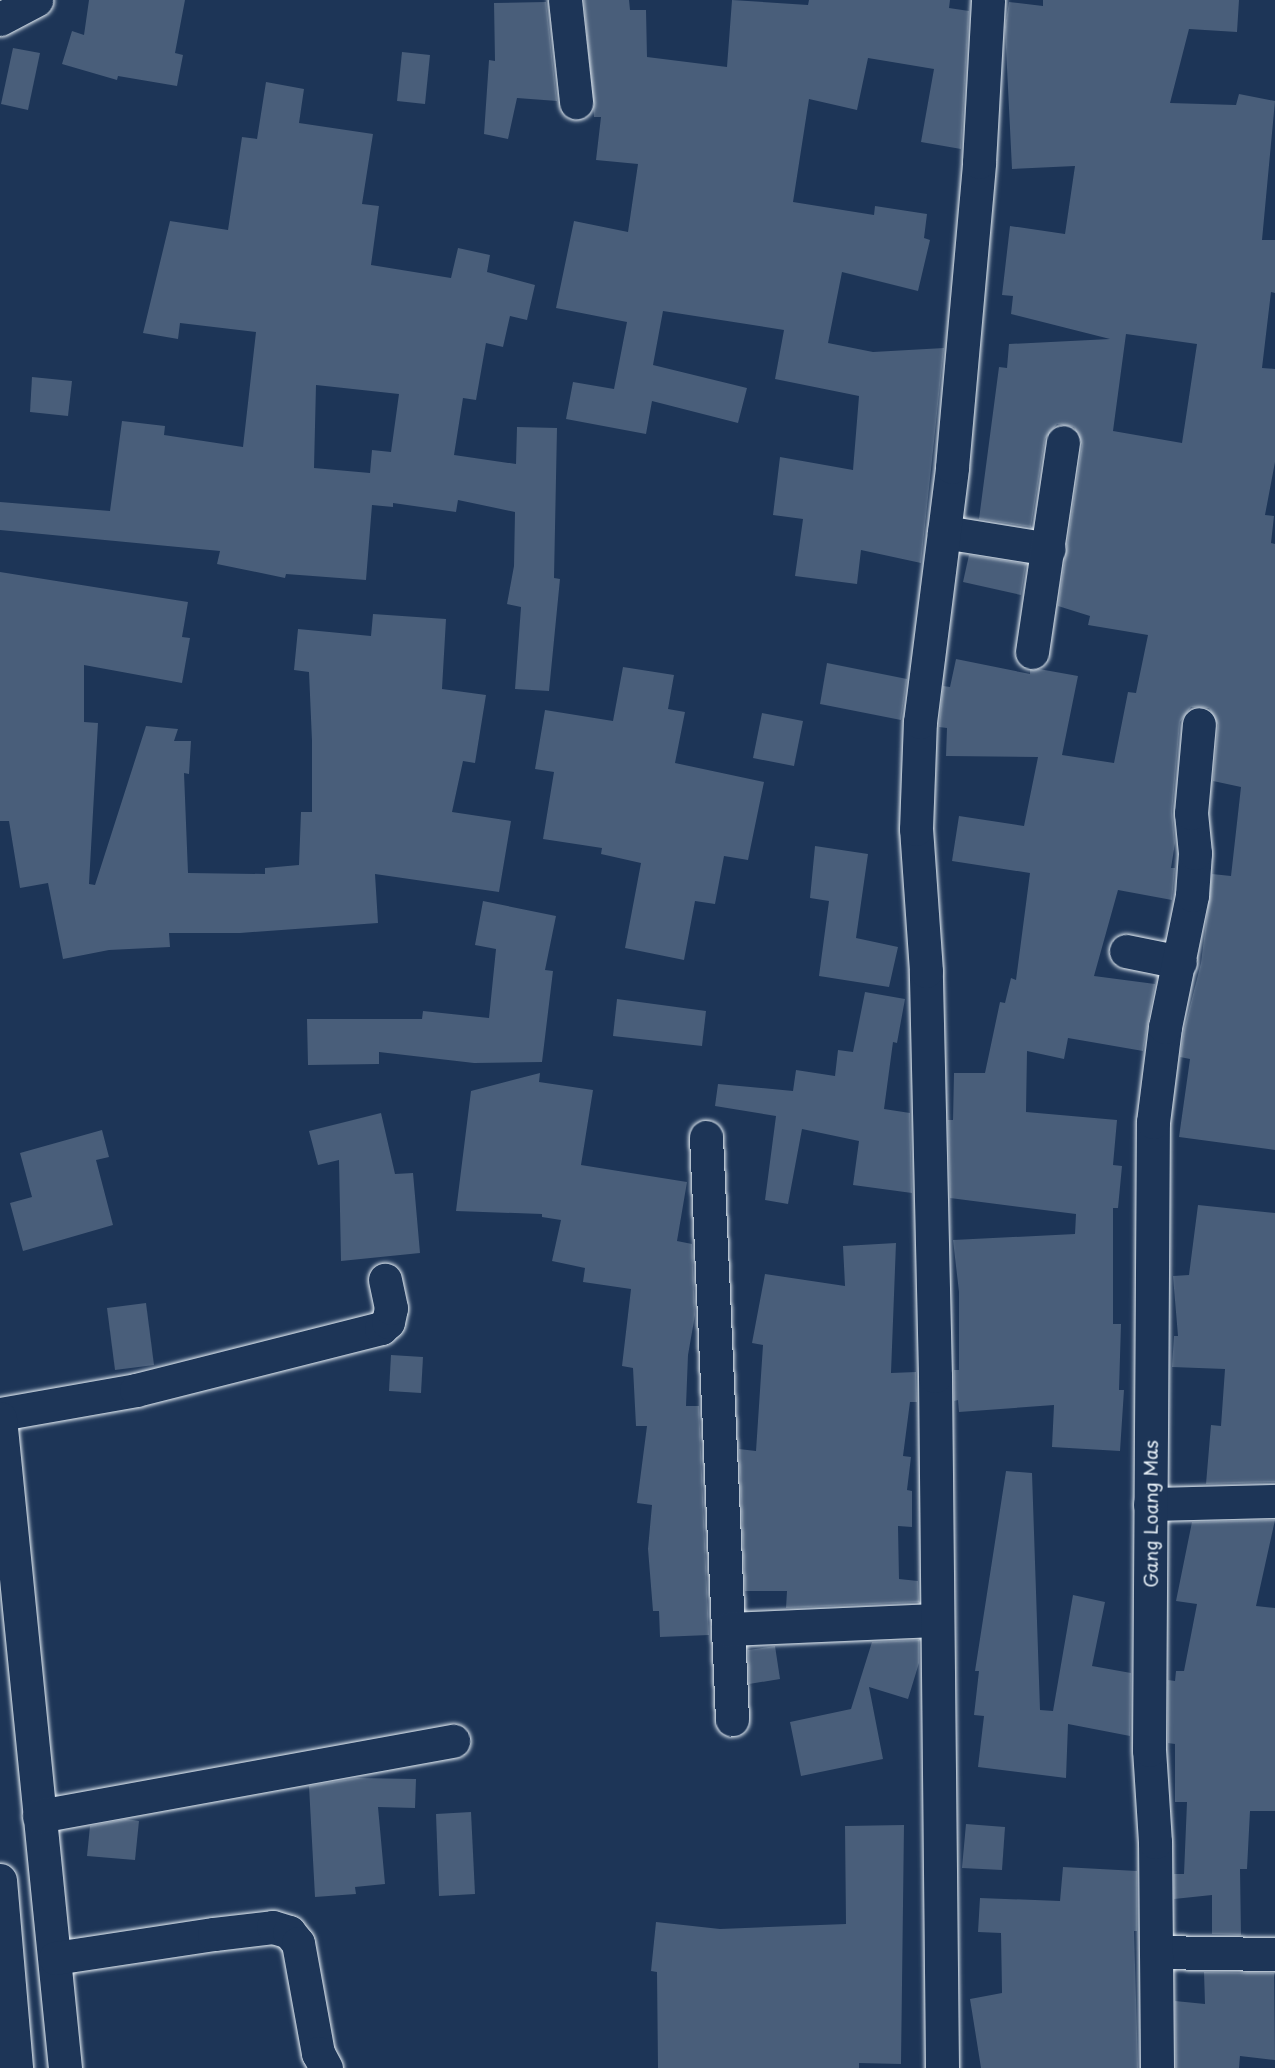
<!DOCTYPE html>
<style>
body{margin:0}
#map{position:relative;width:1275px;height:2068px;overflow:hidden;background:#1d3557;font-family:"Playpen Sans",sans-serif}
div>[style]{position:absolute}
[style*='--x']{left:calc(var(--x)*1px);top:calc(var(--y)*1px);width:calc(var(--w)*1px);rotate:calc(var(--a)*1deg)}
.building>*{inset:0;background:#495e7a}
.roads{filter:drop-shadow(0 0 2px #e8f1f8) drop-shadow(0 0 2px #e8f1f8)}
.minor>*{height:33px;margin:-16.5px;padding:0 16.5px;transform-origin:16.5px;border-radius:16.5px;background:#1d3557}
span{translate:-50% -50%;white-space:nowrap;text-align:center;line-height:1.15;-webkit-text-stroke:6px #1d3557;paint-order:stroke}
.street-label{font-size:18px;color:#e8f1f8}
</style>
<div id="map">
<div class="building">
<div style="clip-path:polygon(89px 0,185px 0,175px 53px,183px 55px,177px 86px,118px 76px,117px 80px,62px 64px,72px 31px,84px 35px)"></div>
<div style="clip-path:polygon(584px 0,629px 0,630px 10px,646px 10px,647px 57px,727px 67px,732px 0,808px 5px,809px 0,950px 0,949px 8px,969px 11px,961px 149px,921px 142px,934px 69px,868px 58px,857px 110px,809px 99px,793px 202px,874px 215px,875px 206px,927px 214px,924px 238px,930px 240px,918px 291px,842px 272px,828px 343px,873px 352px,944px 348px,921px 563px,861px 550px,857px 584px,795px 576px,803px 519px,773px 515px,780px 457px,853px 470px,859px 396px,775px 379px,784px 330px,663px 311px,653px 365px,747px 388px,738px 423px,652px 401px,646px 434px,566px 419px,573px 382px,614px 389px,627px 322px,556px 308px,574px 221px,628px 232px,638px 164px,596px 160px,601px 117px,594px 117px)"></div>
<div style="clip-path:polygon(evenodd,1043px 0,1239px 0,1237px 32px,1189px 29px,1170px 103px,1236px 105px,1239px 94px,1275px 101px,1262px 240px,1275px 240px,1275px 293px,1271px 292px,1262px 368px,1275px 369px,1275px 462px,1265px 515px,1274px 516px,1271px 543px,1275px 544px,1275px 1150px,1179px 1137px,1190px 1059px,1180px 1057px,1184px 1030px,1201px 963px,1212px 874px,1231px 876px,1241px 787px,1213px 781px,1218px 725px,1209px 708px,1191px 707px,1180px 722px,1172px 812px,1175px 843px,1171px 868px,1175px 868px,1172px 900px,1118px 890px,1094px 976px,1155px 984px,1143px 1051px,1068px 1038px,1064px 1059px,1027px 1051px,1026px 1112px,1117px 1120px,1113px 1165px,1122px 1166px,1118px 1208px,1113px 1208px,1113px 1324px,1121px 1324px,1119px 1390px,1124px 1390px,1120px 1451px,1052px 1447px,1054px 1405px,959px 1412px,958px 1400px,954px 1401px,954px 1370px,959px 1370px,959px 1292px,953px 1240px,1075px 1234px,1076px 1214px,950px 1198px,948px 1120px,953px 1120px,954px 1073px,985px 1073px,1000px 1002px,1005px 1003px,1011px 978px,1016px 980px,1030px 873px,952px 861px,959px 816px,1024px 826px,1038px 757px,946px 756px,947px 728px,939px 727px,943px 686px,950px 687px,956px 659px,1030px 674px,1030px 670px,1039px 669px,1078px 676px,1062px 755px,1114px 763px,1128px 692px,1136px 693px,1148px 635px,1088px 625px,1090px 616px,1058px 606px,1082px 445px,1074px 427px,1057px 424px,1045px 439px,1031px 527px,979px 519px,999px 367px,1007px 368px,1009px 344px,1110px 339px,1011px 314px,1013px 296px,1002px 295px,1010px 226px,1065px 234px,1075px 166px,1012px 169px,1005px 27px,1009px 2px,1043px 6px,1043px 0,1126px 334px,1197px 344px,1182px 443px,1113px 431px,1126px 334px)"></div>
<div style="clip-path:polygon(546px 2px,557px 101px,517px 98px,508px 139px,484px 134px,489px 60px,495px 61px,494px 3px)"></div>
<div style="clip-path:polygon(13px 48px,40px 53px,28px 110px,1px 104px)"></div>
<div style="clip-path:polygon(402px 52px,430px 55px,425px 104px,397px 101px)"></div>
<div style="clip-path:polygon(evenodd,266px 82px,304px 89px,299px 123px,373px 134px,362px 204px,379px 206px,371px 265px,451px 278px,458px 248px,490px 255px,487px 272px,535px 285px,527px 320px,510px 316px,503px 347px,486px 343px,476px 400px,463px 398px,454px 455px,516px 464px,517px 427px,557px 428px,554px 578px,560px 579px,549px 691px,515px 689px,521px 607px,507px 604px,514px 566px,515px 512px,458px 500px,456px 512px,393px 503px,393px 507px,372px 505px,366px 580px,286px 574px,285px 578px,217px 564px,220px 551px,0 530px,0 502px,110px 511px,122px 421px,165px 426px,164px 435px,243px 447px,256px 332px,180px 323px,178px 339px,143px 333px,170px 221px,228px 230px,242px 137px,257px 139px,266px 82px,316px 385px,399px 394px,391px 452px,372px 450px,370px 473px,314px 468px,316px 385px)"></div>
<div style="clip-path:polygon(32px 377px,72px 381px,68px 416px,30px 412px)"></div>
<div style="clip-path:polygon(969px 555px,1026px 564px,1021px 595px,963px 582px)"></div>
<div style="clip-path:polygon(0 572px,188px 602px,182px 637px,190px 638px,182px 683px,84px 665px,84px 722px,98px 723px,89px 884px,95px 885px,146px 726px,178px 729px,174px 741px,191px 741px,189px 774px,184px 773px,188px 873px,265px 874px,265px 868px,299px 865px,301px 812px,312px 812px,312px 741px,309px 672px,294px 670px,298px 629px,371px 636px,373px 614px,446px 619px,442px 689px,486px 695px,475px 763px,463px 761px,452px 812px,511px 821px,499px 892px,375px 874px,378px 923px,240px 933px,169px 933px,170px 947px,109px 950px,63px 959px,48px 883px,20px 888px,9px 821px,0 821px)"></div>
<div style="clip-path:polygon(827px 663px,907px 679px,901px 720px,820px 704px)"></div>
<div style="clip-path:polygon(623px 667px,674px 675px,668px 709px,685px 712px,675px 763px,764px 782px,748px 860px,724px 856px,715px 904px,695px 901px,684px 960px,625px 948px,641px 863px,601px 854px,602px 848px,543px 839px,554px 772px,535px 769px,545px 710px,613px 721px)"></div>
<div style="clip-path:polygon(762px 713px,803px 721px,794px 766px,753px 758px)"></div>
<div style="clip-path:polygon(815px 846px,868px 854px,856px 938px,898px 947px,889px 987px,819px 976px,829px 901px,810px 898px)"></div>
<div style="clip-path:polygon(483px 901px,556px 916px,545px 970px,553px 971px,542px 1062px,474px 1063px,379px 1052px,379px 1064px,308px 1065px,307px 1019px,422px 1019px,423px 1011px,489px 1018px,496px 949px,475px 945px)"></div>
<div style="clip-path:polygon(865px 992px,905px 999px,897px 1043px,893px 1042px,884px 1109px,910px 1113px,912px 1193px,853px 1185px,859px 1141px,802px 1129px,788px 1204px,765px 1200px,776px 1116px,715px 1106px,718px 1084px,793px 1091px,796px 1070px,835px 1076px,838px 1050px,853px 1052px)"></div>
<div style="clip-path:polygon(617px 999px,706px 1011px,702px 1046px,613px 1036px)"></div>
<div style="clip-path:polygon(540px 1073px,539px 1082px,593px 1090px,581px 1165px,687px 1182px,677px 1241px,692px 1244px,695px 1315px,688px 1355px,686px 1406px,699px 1406px,709px 1635px,660px 1637px,659px 1611px,653px 1611px,648px 1549px,652px 1505px,637px 1503px,647px 1426px,636px 1426px,633px 1368px,622px 1366px,631px 1289px,583px 1282px,585px 1268px,552px 1261px,561px 1220px,542px 1217px,542px 1214px,456px 1211px,471px 1091px)"></div>
<div style="clip-path:polygon(381px 1113px,395px 1174px,413px 1173px,420px 1253px,341px 1261px,339px 1160px,318px 1165px,309px 1131px)"></div>
<div style="clip-path:polygon(102px 1130px,109px 1157px,96px 1160px,113px 1225px,23px 1251px,10px 1203px,32px 1197px,20px 1153px)"></div>
<div style="clip-path:polygon(1198px 1205px,1275px 1213px,1275px 1482px,1206px 1484px,1211px 1425px,1221px 1426px,1225px 1369px,1172px 1367px,1174px 1336px,1178px 1336px,1173px 1276px,1189px 1275px)"></div>
<div style="clip-path:polygon(896px 1243px,891px 1373px,916px 1372px,916px 1376px,917px 1402px,910px 1402px,903px 1456px,911px 1457px,907px 1490px,912px 1491px,912px 1527px,898px 1526px,899px 1579px,918px 1581px,919px 1602px,786px 1608px,787px 1591px,745px 1591px,739px 1449px,756px 1451px,763px 1345px,752px 1343px,765px 1274px,845px 1286px,843px 1246px)"></div>
<div style="clip-path:polygon(146px 1303px,154px 1365px,115px 1370px,107px 1308px)"></div>
<div style="clip-path:polygon(391px 1355px,423px 1357px,421px 1393px,389px 1391px)"></div>
<div style="clip-path:polygon(1006px 1471px,1032px 1473px,1040px 1710px,1053px 1711px,1073px 1595px,1105px 1602px,1092px 1666px,1131px 1673px,1130px 1736px,1068px 1724px,1066px 1778px,978px 1767px,984px 1716px,974px 1715px,979px 1671px,975px 1671px)"></div>
<div style="clip-path:polygon(1275px 1520px,1256px 1606px,1275px 1608px,1275px 1811px,1250px 1811px,1247px 1869px,1240px 1869px,1241px 1935px,1212px 1934px,1212px 1895px,1174px 1899px,1174px 1874px,1184px 1874px,1187px 1802px,1175px 1802px,1175px 1744px,1168px 1743px,1168px 1680px,1175px 1681px,1176px 1671px,1184px 1671px,1197px 1604px,1176px 1601px,1192px 1522px)"></div>
<div style="clip-path:polygon(919px 1640px,919px 1663px,908px 1699px,869px 1687px,883px 1759px,801px 1776px,790px 1722px,851px 1709px,872px 1642px)"></div>
<div style="clip-path:polygon(775px 1646px,780px 1679px,749px 1684px,748px 1650px)"></div>
<div style="clip-path:polygon(357px 1778px,416px 1779px,415px 1808px,378px 1807px,385px 1884px,355px 1887px,356px 1894px,315px 1897px,309px 1786px)"></div>
<div style="clip-path:polygon(471px 1812px,475px 1894px,439px 1896px,436px 1814px)"></div>
<div style="clip-path:polygon(126px 1819px,139px 1821px,135px 1860px,87px 1856px,90px 1826px)"></div>
<div style="clip-path:polygon(966px 1824px,1005px 1827px,1002px 1870px,962px 1868px)"></div>
<div style="clip-path:polygon(904px 1825px,901px 2064px,859px 2063px,859px 2068px,658px 2068px,657px 1972px,651px 1971px,656px 1922px,720px 1929px,846px 1924px,845px 1826px)"></div>
<div style="clip-path:polygon(1063px 1867px,1137px 1871px,1137px 1931px,1134px 1931px,1138px 2068px,981px 2068px,970px 1999px,1002px 1993px,1001px 1933px,978px 1932px,980px 1898px,1060px 1901px)"></div>
<div style="clip-path:polygon(1204px 1972px,1274px 1973px,1275px 2060px,1240px 2056px,1239px 2068px,1176px 2068px,1175px 2001px,1205px 2004px)"></div>
</div>
<div class="roads">
<div class="minor">
<div style="--x:565;--y:0;--w:103;--a:83.8"></div>
<div style="--x:0;--y:19;--w:41;--a:-27.8"></div>
<div style="--x:944;--y:532;--w:106;--a:9.2"></div>
<div style="--x:1032;--y:652;--w:212;--a:-81.6"></div>
<div style="--x:1126;--y:951;--w:55;--a:11.5"></div>
<div style="--x:706;--y:1137;--w:583;--a:87.44"></div>
<div style="--x:0;--y:1414;--w:138;--a:-10"></div>
<div style="--x:136;--y:1390;--w:253;--a:-14.2"></div>
<div style="--x:381;--y:1328;--w:9;--a:-41"></div>
<div style="--x:388;--y:1322;--w:14;--a:-78"></div>
<div style="--x:391;--y:1308;--w:29;--a:-102"></div>
<div style="--x:0;--y:1418;--w:653;--a:84.29"></div>
<div style="--x:1150;--y:1504;--w:125;--a:-1.4"></div>
<div style="--x:728;--y:1629;--w:208;--a:-2.5"></div>
<div style="--x:39;--y:1816;--w:421;--a:-10.3"></div>
<div style="--x:0;--y:1880;--w:189;--a:85.1"></div>
<div style="--x:1156;--y:1952;--w:119;--a:1"></div>
<div style="--x:55;--y:1958;--w:161;--a:-8.6"></div>
<div style="--x:214;--y:1934;--w:59;--a:-6.8"></div>
<div style="--x:273;--y:1927;--w:17;--a:17"></div>
<div style="--x:289;--y:1932;--w:14;--a:51"></div>
<div style="--x:298;--y:1943;--w:112;--a:79.7"></div>
<div style="--x:318;--y:2053;--w:17;--a:62"></div>
<div style="--x:942;--y:2068;--w:692;--a:-90.58"></div>
<div style="--x:935;--y:1376;--w:405;--a:-91.3"></div>
<div style="--x:926;--y:971;--w:142;--a:-94"></div>
<div style="--x:916;--y:829;--w:107;--a:-87.9"></div>
<div style="--x:920;--y:722;--w:257;--a:-82.8"></div>
<div style="--x:952;--y:467;--w:306;--a:-84.9"></div>
<div style="--x:979;--y:162;--w:162;--a:-86.8"></div>
<div style="--x:1157;--y:2068;--w:226;--a:-90.5"></div>
<div style="--x:1155;--y:1842;--w:92;--a:-93.7"></div>
<div style="--x:1149;--y:1750;--w:628;--a:-89.64"></div>
<div style="--x:1153;--y:1122;--w:96;--a:-82.8"></div>
<div style="--x:1165;--y:1027;--w:135;--a:-78.4"></div>
<div style="--x:1192;--y:895;--w:42;--a:-85.9"></div>
<div style="--x:1195;--y:853;--w:40;--a:-95.7"></div>
<div style="--x:1191;--y:813;--w:89;--a:-84.9"></div>
</div>
</div>
<div class="street-label">
<span style="left:1151px;top:1514px;rotate:-90deg">Gang Loang Mas</span>
</div>
</div>
